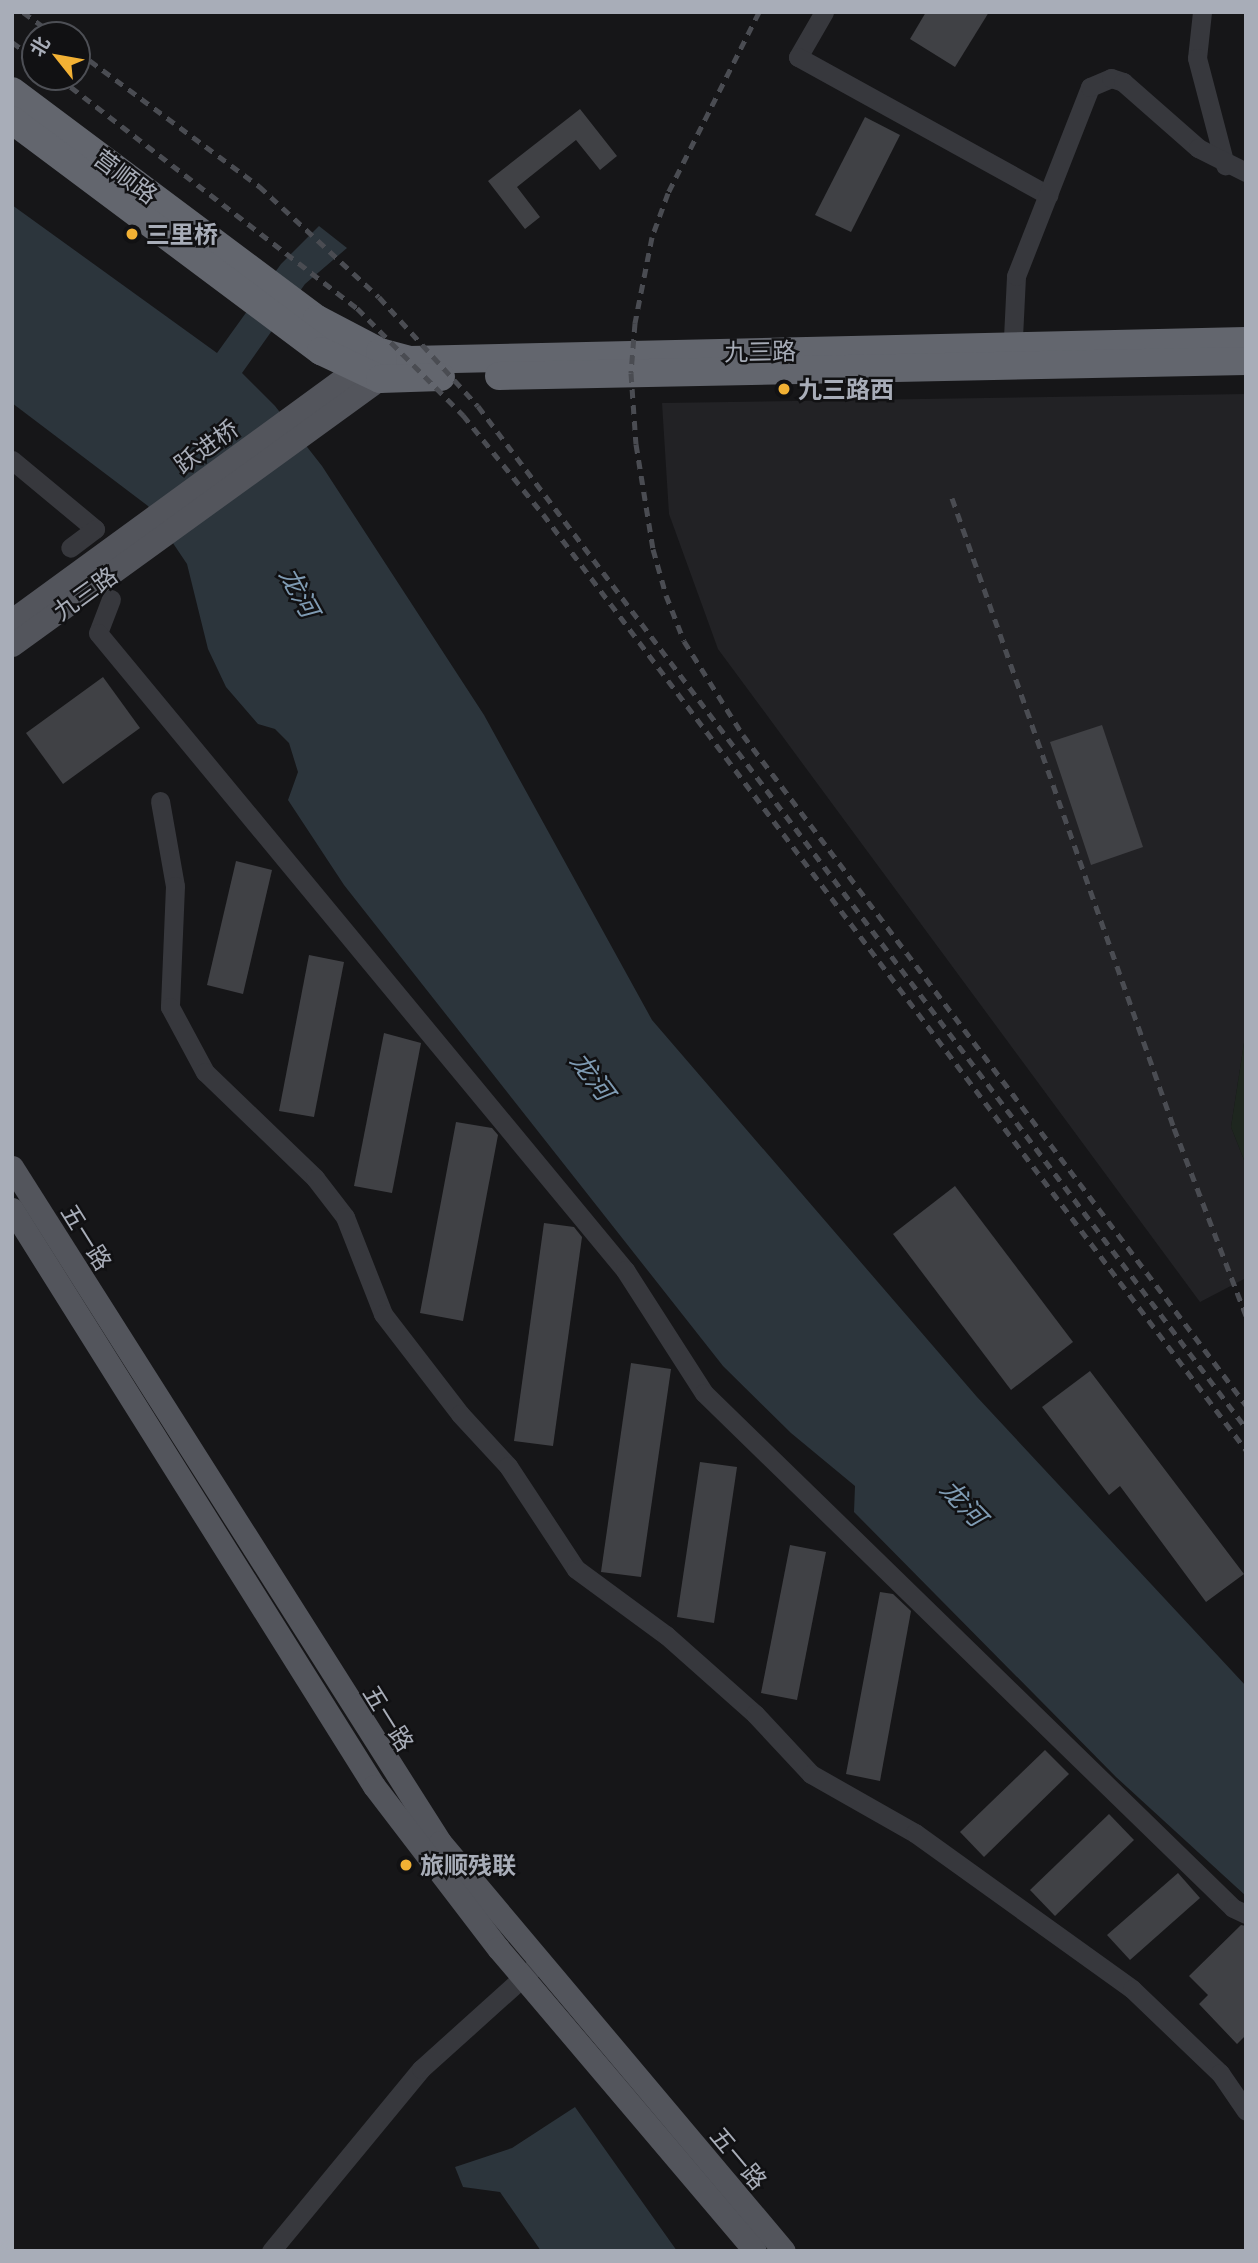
<!DOCTYPE html>
<meta charset="utf-8">
<style>
body{margin:0}
#map{position:relative;width:1258px;height:2263px;overflow:hidden;background:#161618;font-family:"Golos Text","Noto Sans SC",sans-serif}
div>[style]{position:absolute}
[style*='--x']{left:calc(var(--x)*1px);top:calc(var(--y)*1px);width:calc(var(--w)*1px);rotate:calc(var(--a)*1deg)}
.built>*{inset:0;background:#222225}
.green>*{inset:0;background:#1e261f}
.water>*{inset:0;background:#2c353c}
.building>*{inset:0;background:#404145}
.minor>*{height:19px;margin:-9.5px;padding:0 9.5px;transform-origin:9.5px;border-radius:9.5px;background:#37383d}
.major>*{height:23px;margin:-11.5px;padding:0 11.5px;transform-origin:11.5px;border-radius:11.5px;background:#53555c}
.highway>*{height:28px;margin:-14px;padding:0 14px;transform-origin:14px;border-radius:14px;background:#63666e}
.rail>*{height:5px;margin-top:-2.5px;transform-origin:0;background:repeating-linear-gradient(90deg,#4a4c52 0 9px,transparent 0 16px)}
.dots>*{width:19px;height:19px;translate:-50% -50%;box-sizing:border-box;border:4px solid #111113;border-radius:50%}
span{translate:-50% -50%;white-space:nowrap;text-align:center;line-height:1.15;-webkit-text-stroke:5px #111113;paint-order:stroke}
.street-label{font-size:24px;color:#a8adb8}
.poi-label{font-size:24px;color:#a8adb8;font-weight:700}
.left{translate:0 -50%;text-align:left}
.water-label{font-size:26px;color:#7f9bb3;font-style:italic}
.frame{position:absolute;inset:0;border:14px solid #a8adb8;pointer-events:none}
.north{position:absolute;left:21px;top:21px;width:70px;height:70px;box-sizing:border-box;background:#111113;border:2px solid #4d4f55;border-radius:50%;rotate:301deg;font-size:19px;font-weight:700;line-height:28px;text-align:center;color:#a8adb8}
.north::after{content:'';display:block;margin:auto;width:24px;height:32px;background:#f2b134;clip-path:polygon(50% 0,100% 100%,50% 72%,0 100%)}
</style>
<div id="map">
<div class="built">
<div style="clip-path:polygon(1246px 394px,1246px 1030px,1231px 1127px,1246px 1165px,1246px 1278px,1200px 1302px,718px 649px,669px 514px,662px 403px)"></div>
</div>
<div class="green">
<div style="clip-path:polygon(1246px 1030px,1246px 1165px,1231px 1127px)"></div>
</div>
<div class="water">
<div style="clip-path:polygon(12px 205px,217px 353px,281px 264px,319px 226px,347px 248px,305px 284px,242px 373px,275px 406px,322px 466px,484px 715px,652px 1020px,977px 1397px,1246px 1686px,1246px 1896px,1116px 1777px,854px 1512px,855px 1486px,791px 1433px,723px 1366px,344px 885px,288px 800px,298px 772px,289px 743px,275px 729px,258px 724px,226px 687px,208px 649px,187px 564px,148px 506px,12px 403px)"></div>
<div style="clip-path:polygon(575px 2107px,677px 2251px,541px 2251px,500px 2192px,463px 2187px,455px 2167px,512px 2148px)"></div>
</div>
<div class="building">
<div style="clip-path:polygon(926px 12px,989px 12px,955px 67px,910px 39px)"></div>
<div style="clip-path:polygon(580px 109px,617px 156px,600px 170px,576px 140px,517px 187px,540px 217px,525px 229px,488px 181px)"></div>
<div style="clip-path:polygon(865px 117px,900px 135px,851px 232px,815px 215px)"></div>
<div style="clip-path:polygon(103px 677px,140px 728px,63px 784px,26px 733px)"></div>
<div style="clip-path:polygon(1102px 725px,1143px 847px,1091px 865px,1050px 742px)"></div>
<div style="clip-path:polygon(236px 861px,272px 870px,243px 994px,207px 985px)"></div>
<div style="clip-path:polygon(309px 955px,344px 962px,314px 1117px,279px 1111px)"></div>
<div style="clip-path:polygon(384px 1033px,421px 1043px,392px 1193px,354px 1186px)"></div>
<div style="clip-path:polygon(456px 1122px,492px 1128px,498px 1135px,463px 1321px,420px 1313px)"></div>
<div style="clip-path:polygon(955px 1186px,1073px 1342px,1011px 1390px,893px 1234px)"></div>
<div style="clip-path:polygon(544px 1223px,574px 1227px,582px 1237px,553px 1446px,514px 1441px)"></div>
<div style="clip-path:polygon(631px 1363px,671px 1369px,641px 1577px,601px 1572px)"></div>
<div style="clip-path:polygon(1090px 1371px,1244px 1574px,1206px 1602px,1120px 1486px,1109px 1495px,1042px 1407px)"></div>
<div style="clip-path:polygon(700px 1462px,737px 1467px,714px 1623px,677px 1617px)"></div>
<div style="clip-path:polygon(790px 1545px,826px 1552px,797px 1700px,761px 1693px)"></div>
<div style="clip-path:polygon(880px 1592px,893px 1594px,911px 1611px,880px 1781px,846px 1774px)"></div>
<div style="clip-path:polygon(1045px 1750px,1069px 1774px,984px 1857px,960px 1832px)"></div>
<div style="clip-path:polygon(1109px 1814px,1134px 1840px,1055px 1916px,1030px 1890px)"></div>
<div style="clip-path:polygon(1178px 1873px,1200px 1898px,1130px 1960px,1107px 1935px)"></div>
<div style="clip-path:polygon(1241px 1925px,1246px 1926px,1246px 2035px,1237px 2044px,1199px 2004px,1208px 1995px,1189px 1976px)"></div>
</div>
<div class="minor">
<div style="--x:824;--y:12;--w:52;--a:120"></div>
<div style="--x:798;--y:57;--w:286;--a:28.9"></div>
<div style="--x:1202;--y:12;--w:46;--a:96.2"></div>
<div style="--x:1197;--y:58;--w:111;--a:75.3"></div>
<div style="--x:1012;--y:358;--w:82;--a:-87.2"></div>
<div style="--x:1016;--y:276;--w:203;--a:-68.6"></div>
<div style="--x:1090;--y:87;--w:23;--a:-23"></div>
<div style="--x:1111;--y:78;--w:13;--a:18"></div>
<div style="--x:1123;--y:82;--w:100;--a:41.3"></div>
<div style="--x:1198;--y:148;--w:54;--a:26.6"></div>
<div style="--x:12;--y:460;--w:108;--a:39.7"></div>
<div style="--x:95;--y:529;--w:31;--a:143"></div>
<div style="--x:111;--y:599;--w:36;--a:111"></div>
<div style="--x:98;--y:633;--w:827;--a:50.4"></div>
<div style="--x:625;--y:1270;--w:146;--a:57.3"></div>
<div style="--x:704;--y:1393;--w:738;--a:44.23"></div>
<div style="--x:1233;--y:1908;--w:14;--a:25"></div>
<div style="--x:160;--y:801;--w:86;--a:80"></div>
<div style="--x:175;--y:886;--w:121;--a:92.4"></div>
<div style="--x:170;--y:1007;--w:74;--a:61.7"></div>
<div style="--x:205;--y:1072;--w:153;--a:43.9"></div>
<div style="--x:315;--y:1178;--w:49;--a:52.4"></div>
<div style="--x:345;--y:1217;--w:104;--a:68.6"></div>
<div style="--x:383;--y:1314;--w:126;--a:52.4"></div>
<div style="--x:460;--y:1414;--w:71;--a:47.3"></div>
<div style="--x:508;--y:1466;--w:123;--a:56.6"></div>
<div style="--x:576;--y:1569;--w:112;--a:36.3"></div>
<div style="--x:666;--y:1635;--w:119;--a:41.6"></div>
<div style="--x:755;--y:1714;--w:82;--a:47"></div>
<div style="--x:811;--y:1774;--w:120;--a:29.6"></div>
<div style="--x:915;--y:1833;--w:267;--a:35.7"></div>
<div style="--x:1132;--y:1989;--w:122;--a:43.7"></div>
<div style="--x:1220;--y:2073;--w:46;--a:55.6"></div>
<div style="--x:271;--y:2251;--w:236;--a:-50.5"></div>
<div style="--x:421;--y:2069;--w:151;--a:-42"></div>
</div>
<div class="major">
<div style="--x:12;--y:620;--w:442;--a:-36.1"></div>
<div style="--x:12;--y:645;--w:454;--a:-35.9"></div>
<div style="--x:12;--y:1167;--w:799;--a:57.62"></div>
<div style="--x:440;--y:1842;--w:534;--a:49.93"></div>
<div style="--x:12;--y:1209;--w:681;--a:57.9"></div>
<div style="--x:374;--y:1786;--w:204;--a:52.6"></div>
<div style="--x:498;--y:1948;--w:397;--a:49.7"></div>
</div>
<div class="highway">
<div style="--x:12;--y:91;--w:381;--a:36.8"></div>
<div style="--x:317;--y:319;--w:71;--a:27.6"></div>
<div style="--x:380;--y:352;--w:31;--a:15"></div>
<div style="--x:410;--y:360;--w:836;--a:-1.3"></div>
<div style="--x:12;--y:120;--w:386;--a:36.8"></div>
<div style="--x:321;--y:351;--w:65;--a:25.4"></div>
<div style="--x:380;--y:379;--w:61;--a:-1.9"></div>
<div style="--x:499;--y:376;--w:747;--a:-1.15"></div>
</div>
<div class="rail">
<div style="--x:23;--y:12;--w:39;--a:36"></div>
<div style="--x:759;--y:12;--w:203;--a:116.7"></div>
<div style="--x:668;--y:193;--w:47;--a:110"></div>
<div style="--x:652;--y:237;--w:88;--a:101.2"></div>
<div style="--x:635;--y:323;--w:50;--a:94.6"></div>
<div style="--x:631;--y:373;--w:71;--a:86"></div>
<div style="--x:636;--y:444;--w:106;--a:80.8"></div>
<div style="--x:653;--y:549;--w:48;--a:74.2"></div>
<div style="--x:666;--y:595;--w:49;--a:68.6"></div>
<div style="--x:684;--y:641;--w:111;--a:57.9"></div>
<div style="--x:743;--y:735;--w:838;--a:53.1"></div>
<div style="--x:12;--y:42;--w:29;--a:36"></div>
<div style="--x:77;--y:51;--w:227;--a:36.6"></div>
<div style="--x:259;--y:186;--w:163;--a:42.8"></div>
<div style="--x:379;--y:297;--w:147;--a:47.8"></div>
<div style="--x:478;--y:406;--w:1278;--a:53.08"></div>
<div style="--x:58;--y:77;--w:378;--a:37.7"></div>
<div style="--x:357;--y:308;--w:151;--a:45.3"></div>
<div style="--x:463;--y:415;--w:127;--a:51.1"></div>
<div style="--x:543;--y:514;--w:1171;--a:53.09"></div>
<div style="--x:952;--y:498;--w:668;--a:70.59"></div>
<div style="--x:1174;--y:1128;--w:201;--a:69"></div>
</div>
<div class="dots">
<div style="left:132px;top:234px;background:#f2b134"></div>
<div style="left:784px;top:389px;background:#f2b134"></div>
<div style="left:406px;top:1865px;background:#f2b134"></div>
</div>
<div class="street-label">
<span style="left:126px;top:176px;rotate:37deg">营顺路</span>
<span style="left:760px;top:351px;rotate:-1deg">九三路</span>
<span style="left:206px;top:446px;rotate:-36deg">跃进桥</span>
<span style="left:85px;top:593px;rotate:-36deg">九三路</span>
<span style="left:87px;top:1237px;rotate:58deg">五一路</span>
<span style="left:389px;top:1718px;rotate:58deg">五一路</span>
<span style="left:739px;top:2158px;rotate:50deg">五一路</span>
</div>
<div class="poi-label">
<span class="left" style="left:146px;top:234px">三里桥</span>
<span class="left" style="left:798px;top:389px">九三路西</span>
<span class="left" style="left:420px;top:1865px">旅顺残联</span>
</div>
<div class="water-label">
<span style="left:299px;top:592px;rotate:61deg">龙河</span>
<span style="left:592px;top:1076px;rotate:53deg">龙河</span>
<span style="left:963px;top:1503px;rotate:46deg">龙河</span>
</div>
<div class="frame"></div>
<div class="north">北</div>
</div>
